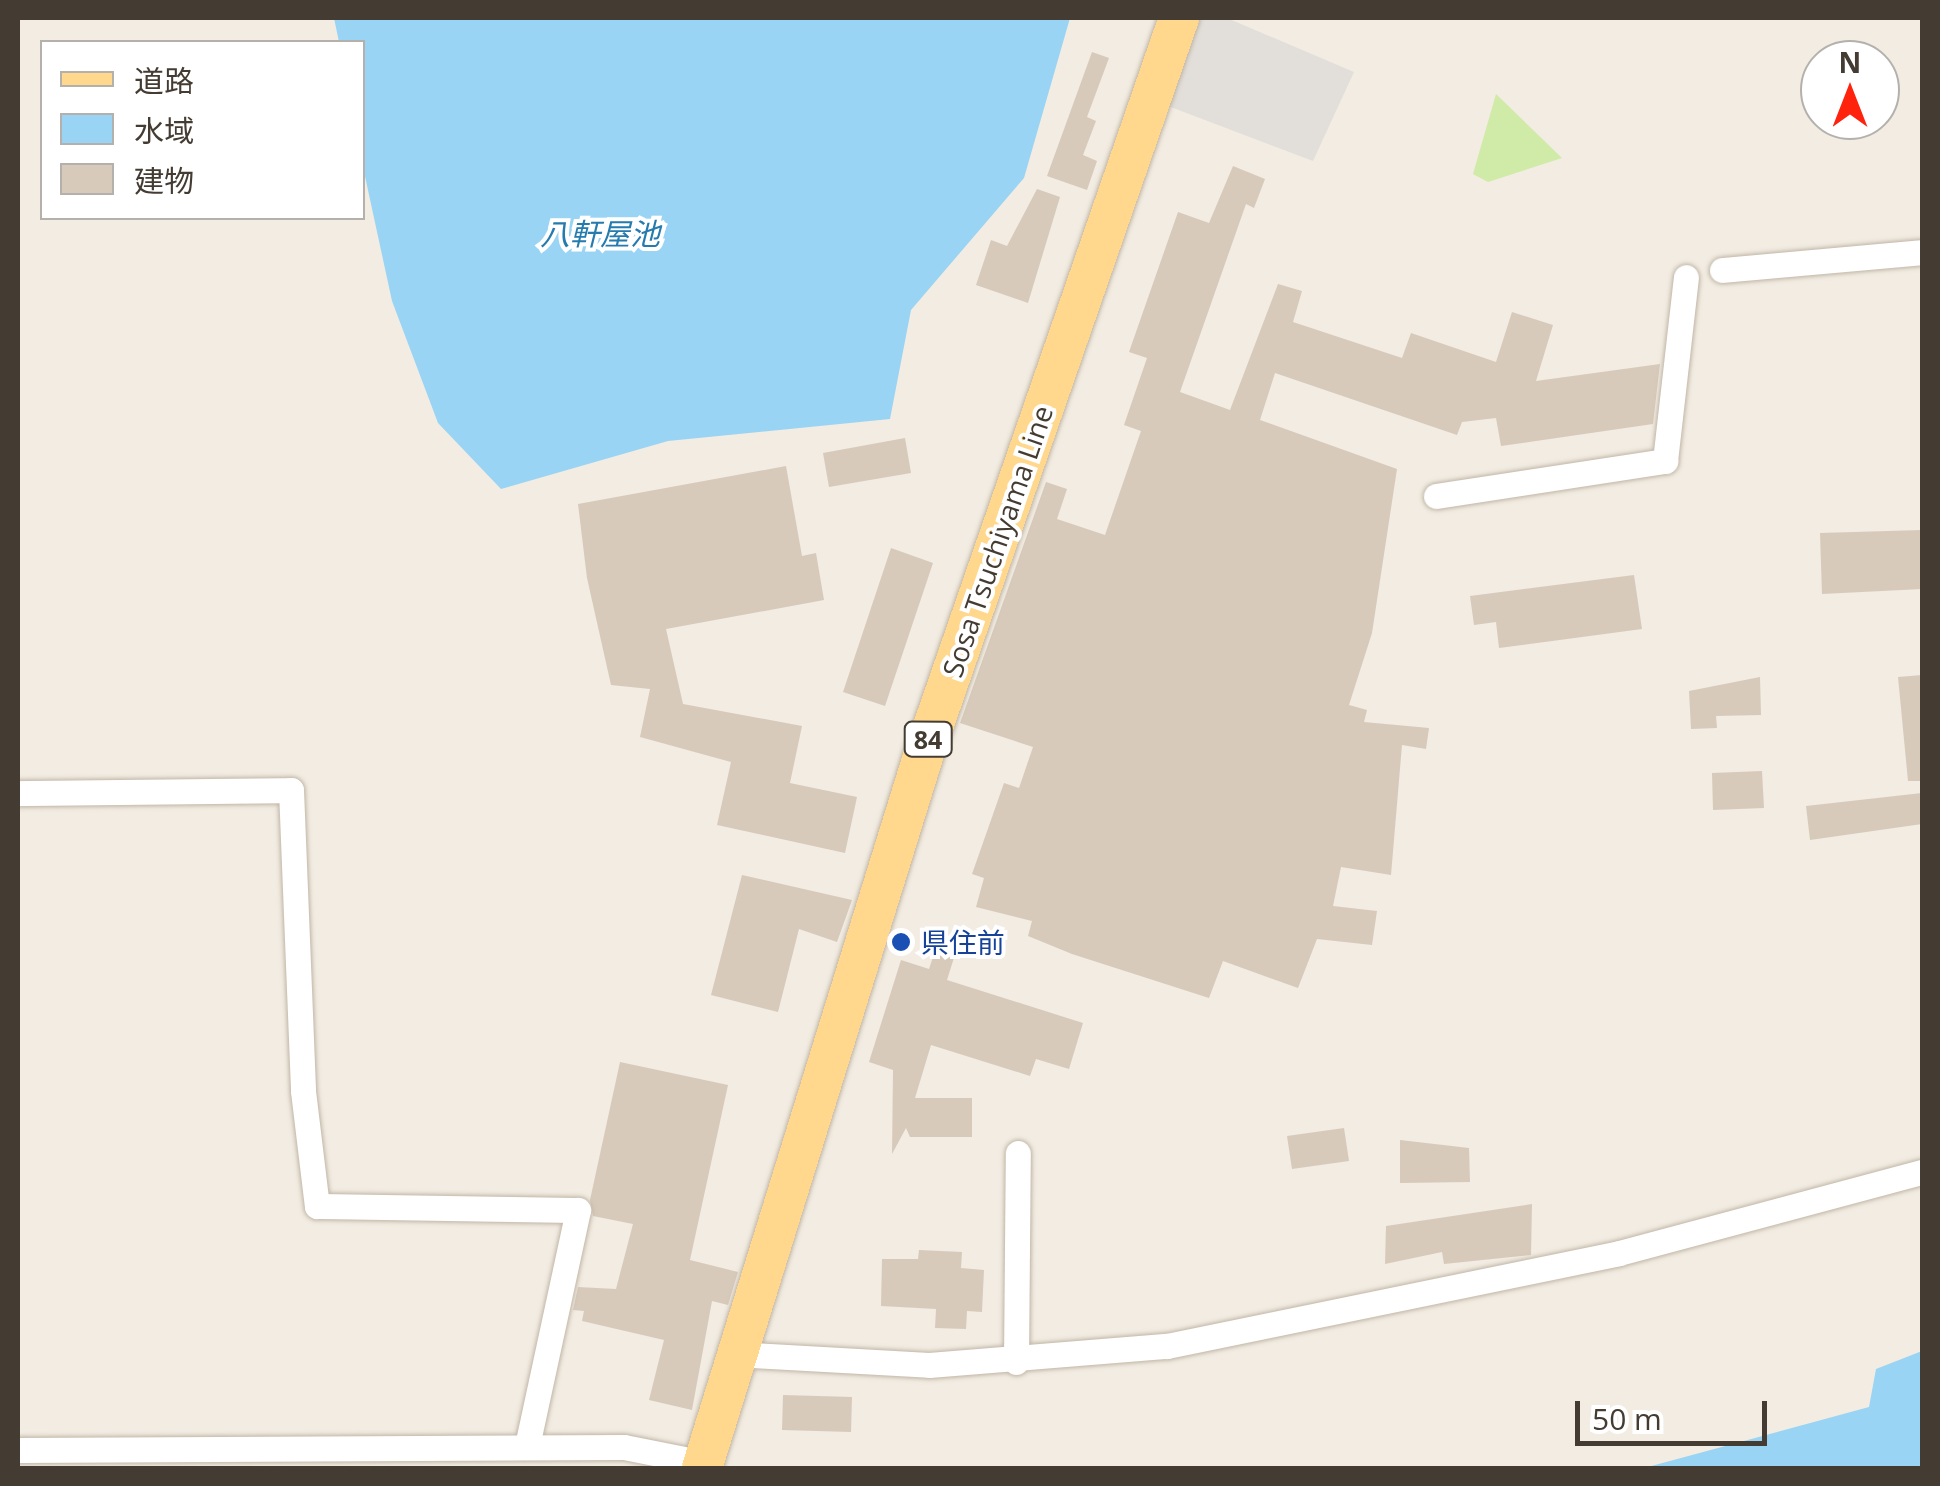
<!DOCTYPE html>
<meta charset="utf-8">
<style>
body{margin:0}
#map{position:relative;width:1940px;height:1486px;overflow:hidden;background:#f2ece2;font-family:"Open Sans","Noto Sans JP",sans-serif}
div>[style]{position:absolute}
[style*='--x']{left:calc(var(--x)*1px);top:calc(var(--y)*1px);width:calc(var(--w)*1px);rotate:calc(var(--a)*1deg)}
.green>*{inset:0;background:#d0eaa7}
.parking>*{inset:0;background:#e2dfdb}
.water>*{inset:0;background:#99d4f4}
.building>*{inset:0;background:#d7caba}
.roads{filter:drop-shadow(0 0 2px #c1b6a7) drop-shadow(0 0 2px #c1b6a7)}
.street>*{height:25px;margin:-12.5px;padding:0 12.5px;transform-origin:12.5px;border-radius:12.5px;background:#fff}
.primary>*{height:40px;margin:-20px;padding:0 20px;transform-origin:20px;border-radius:20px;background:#ffd88e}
.dots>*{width:28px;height:28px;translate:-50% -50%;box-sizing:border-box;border:5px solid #fff;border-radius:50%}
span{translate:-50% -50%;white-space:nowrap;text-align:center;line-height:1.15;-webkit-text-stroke:8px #fff;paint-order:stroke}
.shield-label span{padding:2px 8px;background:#fff;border:2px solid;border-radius:8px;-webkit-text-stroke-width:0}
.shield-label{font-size:25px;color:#443c32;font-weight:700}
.street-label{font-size:28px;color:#443c32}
.transit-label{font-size:28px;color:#164399}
.left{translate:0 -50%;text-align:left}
.water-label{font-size:30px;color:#257bae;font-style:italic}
.frame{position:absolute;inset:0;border:20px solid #443c32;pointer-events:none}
.legend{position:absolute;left:40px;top:40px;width:325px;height:180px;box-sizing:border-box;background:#fff;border:2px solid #b4b1ad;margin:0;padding:12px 18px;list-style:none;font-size:30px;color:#443c32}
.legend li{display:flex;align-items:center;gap:20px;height:50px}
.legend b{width:50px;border:2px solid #b4b1ad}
.north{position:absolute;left:1800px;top:40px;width:100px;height:100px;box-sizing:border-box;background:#fff;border:2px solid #b4b1ad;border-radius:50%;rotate:0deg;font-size:28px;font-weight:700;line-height:40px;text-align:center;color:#443c32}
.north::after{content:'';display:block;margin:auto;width:35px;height:45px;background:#ff220c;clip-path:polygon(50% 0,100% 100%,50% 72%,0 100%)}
.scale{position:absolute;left:1575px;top:1401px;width:192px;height:45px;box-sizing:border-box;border:5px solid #443c32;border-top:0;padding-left:12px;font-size:30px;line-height:35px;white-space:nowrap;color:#443c32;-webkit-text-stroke:8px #fff;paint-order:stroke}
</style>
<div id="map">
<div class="green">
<div style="clip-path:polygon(1496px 94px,1562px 158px,1488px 182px,1473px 174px)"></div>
</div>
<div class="parking">
<div style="clip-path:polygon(1197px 18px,1227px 18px,1354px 72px,1313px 161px,1168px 106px)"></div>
</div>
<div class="water">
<div style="clip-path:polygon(334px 18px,1070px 18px,1024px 178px,911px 310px,890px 419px,668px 441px,501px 489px,438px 423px,392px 301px,363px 167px,362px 42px,339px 42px)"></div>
<div style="clip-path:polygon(1922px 1351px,1922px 1468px,1644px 1468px,1869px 1407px,1876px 1369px)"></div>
</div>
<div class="building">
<div style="clip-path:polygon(1092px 52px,1109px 58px,1087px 117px,1096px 121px,1083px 155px,1097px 161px,1087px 190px,1047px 176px)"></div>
<div style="clip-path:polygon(1233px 166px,1265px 179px,1254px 208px,1246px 204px,1180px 392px,1230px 410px,1278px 284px,1302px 291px,1293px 322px,1402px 358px,1411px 333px,1496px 362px,1512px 312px,1553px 325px,1536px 381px,1660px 364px,1653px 424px,1501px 446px,1496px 418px,1462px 422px,1457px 435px,1275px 373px,1260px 420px,1397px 469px,1372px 633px,1349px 705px,1367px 710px,1364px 722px,1429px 728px,1426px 749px,1402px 745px,1391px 875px,1341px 867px,1333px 906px,1377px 911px,1372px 945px,1317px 939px,1298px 988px,1223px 961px,1209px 998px,1072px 954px,1028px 936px,1032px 921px,976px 907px,984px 878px,972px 874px,1004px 783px,1019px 788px,1033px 747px,960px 723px,1046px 482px,1067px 489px,1057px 519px,1105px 535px,1141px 431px,1124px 425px,1147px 358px,1129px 352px,1178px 212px,1209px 223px)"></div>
<div style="clip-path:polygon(1037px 189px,1060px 197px,1028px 303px,976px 285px,991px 240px,1007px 246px)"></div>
<div style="clip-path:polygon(905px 438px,911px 473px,829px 487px,823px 453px)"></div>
<div style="clip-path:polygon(786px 466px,802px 556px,816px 553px,824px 600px,666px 629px,683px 704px,802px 726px,790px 783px,857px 797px,845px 853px,717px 825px,731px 762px,640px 737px,650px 689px,611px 685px,587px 578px,578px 504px)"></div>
<div style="clip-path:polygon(1922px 530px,1922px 589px,1822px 594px,1820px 533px)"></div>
<div style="clip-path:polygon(891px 548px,933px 563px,885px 706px,843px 692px)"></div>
<div style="clip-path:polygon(1634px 575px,1642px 629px,1499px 648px,1496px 622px,1474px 625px,1470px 596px)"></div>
<div style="clip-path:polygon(1922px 675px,1922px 781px,1908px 781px,1898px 677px)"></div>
<div style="clip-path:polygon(1760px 677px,1761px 715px,1716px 716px,1717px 728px,1691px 729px,1689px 691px)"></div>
<div style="clip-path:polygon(1762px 771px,1764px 808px,1713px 810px,1712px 773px)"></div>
<div style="clip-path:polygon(1922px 793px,1922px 824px,1810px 840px,1806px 806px)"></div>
<div style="clip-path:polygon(742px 875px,852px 900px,837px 942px,799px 929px,778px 1012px,711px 995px)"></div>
<div style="clip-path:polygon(938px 942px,957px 948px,947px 980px,1083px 1023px,1069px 1069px,1036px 1059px,1030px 1076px,931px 1045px,915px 1098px,972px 1098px,972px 1137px,910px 1137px,906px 1128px,892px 1154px,893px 1070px,869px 1062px,901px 960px,929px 969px)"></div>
<div style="clip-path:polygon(620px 1062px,728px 1085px,690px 1260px,738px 1272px,728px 1305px,712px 1301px,692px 1410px,649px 1400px,664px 1340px,582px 1321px,584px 1311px,573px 1310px,578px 1287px,616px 1289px,633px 1224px,593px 1216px,590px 1200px)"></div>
<div style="clip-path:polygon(1344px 1128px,1349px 1161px,1292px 1169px,1287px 1136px)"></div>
<div style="clip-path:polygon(1400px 1140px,1469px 1148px,1470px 1182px,1400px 1183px)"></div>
<div style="clip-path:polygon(1532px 1204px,1531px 1255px,1444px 1264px,1442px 1252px,1385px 1264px,1386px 1226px)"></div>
<div style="clip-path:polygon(919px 1250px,962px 1252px,961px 1268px,984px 1270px,982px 1312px,967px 1311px,966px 1329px,935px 1328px,936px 1309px,881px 1306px,882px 1259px,918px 1259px)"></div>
<div style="clip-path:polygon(783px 1395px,852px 1397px,851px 1432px,782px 1430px)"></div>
</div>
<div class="roads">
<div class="street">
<div style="--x:1722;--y:270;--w:201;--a:-5.1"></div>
<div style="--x:1436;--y:496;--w:232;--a:-8.7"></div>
<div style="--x:1665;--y:461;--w:185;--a:-83.5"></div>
<div style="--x:18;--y:793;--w:273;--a:-0.6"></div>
<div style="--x:291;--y:790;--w:301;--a:87.7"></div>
<div style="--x:303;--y:1091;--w:116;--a:83.1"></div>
<div style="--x:317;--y:1206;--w:261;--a:0.9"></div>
<div style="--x:578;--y:1210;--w:241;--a:102.2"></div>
<div style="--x:734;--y:1354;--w:195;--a:3.2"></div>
<div style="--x:929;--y:1365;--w:239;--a:-4.6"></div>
<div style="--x:1167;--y:1346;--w:461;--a:-11.6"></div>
<div style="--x:1619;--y:1253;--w:314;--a:-15"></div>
<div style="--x:1016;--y:1362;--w:209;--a:-89.5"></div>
<div style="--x:18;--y:1450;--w:606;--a:-0.28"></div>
<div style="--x:624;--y:1447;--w:82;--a:11.3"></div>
</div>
<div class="primary">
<div style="--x:702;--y:1468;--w:755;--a:-72.74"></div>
<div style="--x:926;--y:747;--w:772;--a:-70.86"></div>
</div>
</div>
<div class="dots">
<div style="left:901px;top:942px;background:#1a4fb4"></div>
</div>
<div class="shield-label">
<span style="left:928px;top:739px">84</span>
</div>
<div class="street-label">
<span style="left:997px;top:541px;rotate:-71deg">Sosa Tsuchiyama Line</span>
</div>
<div class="transit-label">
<span class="left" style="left:921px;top:942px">県住前</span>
</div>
<div class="water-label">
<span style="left:600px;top:234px">八軒屋池</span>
</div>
<div class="frame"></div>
<ul class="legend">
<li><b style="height:12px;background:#ffd88e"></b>道路</li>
<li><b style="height:28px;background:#99d4f4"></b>水域</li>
<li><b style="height:28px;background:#d7caba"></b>建物</li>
</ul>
<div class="north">N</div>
<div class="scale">50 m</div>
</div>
